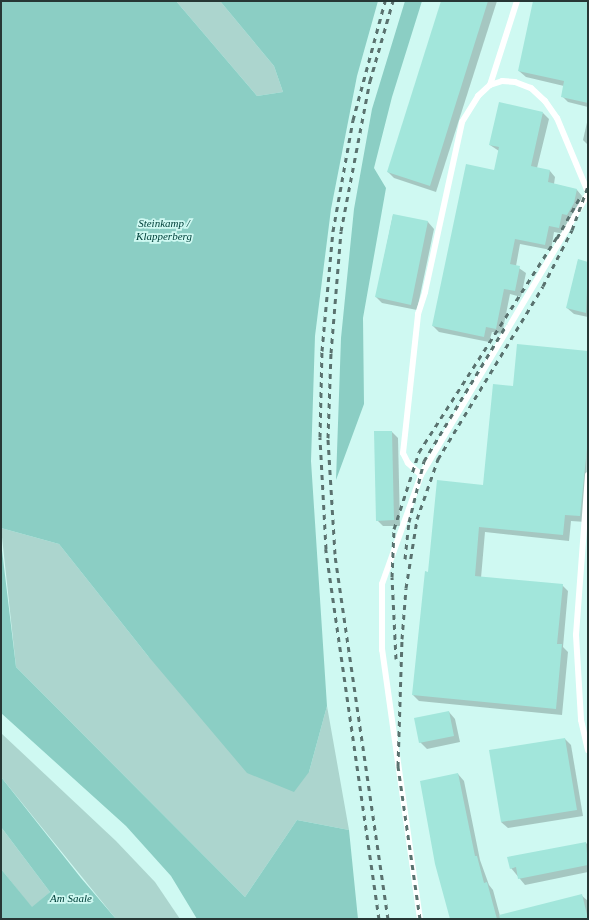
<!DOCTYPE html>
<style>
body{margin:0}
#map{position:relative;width:589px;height:920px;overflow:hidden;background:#cff9f2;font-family:"Times New Roman",serif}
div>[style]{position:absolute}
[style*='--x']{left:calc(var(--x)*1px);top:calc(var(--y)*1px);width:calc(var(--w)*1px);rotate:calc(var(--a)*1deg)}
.green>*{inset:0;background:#acd5ce}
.forest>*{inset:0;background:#8bcec4}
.shadow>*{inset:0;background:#0003}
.building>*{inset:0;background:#a2e6db}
.service>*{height:6px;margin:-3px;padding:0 3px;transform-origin:3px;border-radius:3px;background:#fff}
.rail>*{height:3px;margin-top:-1.5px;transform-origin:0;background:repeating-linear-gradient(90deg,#5a726f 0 5px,transparent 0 10px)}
span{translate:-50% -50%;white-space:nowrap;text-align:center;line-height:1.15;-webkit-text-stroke:3.5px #cff9f2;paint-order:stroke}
.park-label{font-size:11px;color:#00403a;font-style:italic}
.frame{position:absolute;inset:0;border:2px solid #273735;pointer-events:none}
</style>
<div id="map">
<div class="green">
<div style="clip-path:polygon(176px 1px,220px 1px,274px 66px,283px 92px,257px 96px)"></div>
<div style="clip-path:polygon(1px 528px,59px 544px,148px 656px,309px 772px,327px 706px,349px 830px,297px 820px,245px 897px,16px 667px)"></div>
<div style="clip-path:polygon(1px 733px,116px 841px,155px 882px,180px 919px,116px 919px,1px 777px)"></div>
<div style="clip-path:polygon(1px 827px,50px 892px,32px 908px,1px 869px)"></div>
</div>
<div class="forest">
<div style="clip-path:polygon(1px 1px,176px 1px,257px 96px,283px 92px,274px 66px,220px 1px,378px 1px,357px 76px,331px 209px,315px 336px,311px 461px,327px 706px,309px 772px,294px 792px,247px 773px,148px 656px,59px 544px,1px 528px)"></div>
<div style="clip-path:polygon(405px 1px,422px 1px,392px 97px,374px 168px,386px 188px,363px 318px,364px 404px,336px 480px,341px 338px,354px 209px,372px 109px)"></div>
<div style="clip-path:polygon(1px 542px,16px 667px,245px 897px,297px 820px,349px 830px,358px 919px,197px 919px,171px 876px,126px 826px,1px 713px)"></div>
<div style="clip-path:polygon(1px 777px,81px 878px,116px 919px,1px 919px,1px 869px,32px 907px,50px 892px,1px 827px)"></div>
</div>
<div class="shadow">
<div style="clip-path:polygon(442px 1px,497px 1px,436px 192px,394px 178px,388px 172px)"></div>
<div style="clip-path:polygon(534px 1px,588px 1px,588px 107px,568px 102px,562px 96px,564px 86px,526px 77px,519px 71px)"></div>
<div style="clip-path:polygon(543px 113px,549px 119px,537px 168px,550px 171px,555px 177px,554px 184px,577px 190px,582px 196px,580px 209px,573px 221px,568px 220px,565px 234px,554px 232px,551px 250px,520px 244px,516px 266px,526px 273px,521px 297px,510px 294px,502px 334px,492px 332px,489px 342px,439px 332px,433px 326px,495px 171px,499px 151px,490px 145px)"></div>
<div style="clip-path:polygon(588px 118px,588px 145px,583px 140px)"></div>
<div style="clip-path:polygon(393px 215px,428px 222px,434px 229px,417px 310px,382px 303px,376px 297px)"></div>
<div style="clip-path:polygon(578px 261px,588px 263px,588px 317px,574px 314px,567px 308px)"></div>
<div style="clip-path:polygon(588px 352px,586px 522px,571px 521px,569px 541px,485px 532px,481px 578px,562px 585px,568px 591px,563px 647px,568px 652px,562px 715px,419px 701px,413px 695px,429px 573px,484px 486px,514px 387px)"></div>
<div style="clip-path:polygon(375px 432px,392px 432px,398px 438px,400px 526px,383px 526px,377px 520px)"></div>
<div style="clip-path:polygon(449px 712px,455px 719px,460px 742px,427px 749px,420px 742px)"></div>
<div style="clip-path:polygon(565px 739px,571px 745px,583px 816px,508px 828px,501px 822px)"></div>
<div style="clip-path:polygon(458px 774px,464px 781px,480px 860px,489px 885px,493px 890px,500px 916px,581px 895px,588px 901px,588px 919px,451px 919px)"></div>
<div style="clip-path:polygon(586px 843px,588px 845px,588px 872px,525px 885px,511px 868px)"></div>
</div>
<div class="building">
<div style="clip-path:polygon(441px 1px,488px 1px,430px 186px,387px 172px)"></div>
<div style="clip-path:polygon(533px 1px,588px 1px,588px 103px,561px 97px,564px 81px,518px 71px)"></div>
<div style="clip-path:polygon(499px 102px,543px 112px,531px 166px,550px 170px,548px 182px,577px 189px,574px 203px,567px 215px,562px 214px,559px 228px,549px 226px,545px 245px,515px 239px,510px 264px,520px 266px,515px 291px,504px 289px,496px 329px,486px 327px,484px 337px,432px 326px,466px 164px,494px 170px,499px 147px,489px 145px)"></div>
<div style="clip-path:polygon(393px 214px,428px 221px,411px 305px,375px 297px)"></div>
<div style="clip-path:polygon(578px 259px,588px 262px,586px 313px,566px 308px)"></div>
<div style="clip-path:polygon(517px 344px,588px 351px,588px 439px,580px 516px,565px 515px,563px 535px,479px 527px,475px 576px,563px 584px,557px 644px,562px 644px,556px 709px,412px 695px,425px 571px,428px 572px,437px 480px,483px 485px,493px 384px,513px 386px)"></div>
<div style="clip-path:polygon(374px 431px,392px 431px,394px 520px,376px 521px)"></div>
<div style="clip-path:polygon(449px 711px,454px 736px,419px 743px,414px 718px)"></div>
<div style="clip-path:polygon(565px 738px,577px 810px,501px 822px,489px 750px)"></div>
<div style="clip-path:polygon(458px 773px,475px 856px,477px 856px,484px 883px,487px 882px,497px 919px,450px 919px,435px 864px,420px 781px)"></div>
<div style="clip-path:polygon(586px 842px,588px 865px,518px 879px,516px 867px,510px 869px,507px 857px)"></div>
<div style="clip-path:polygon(582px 894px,588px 919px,500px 919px,499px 915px)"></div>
</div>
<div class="service">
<div style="--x:490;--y:85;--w:88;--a:-72.2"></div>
<div style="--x:421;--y:475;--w:18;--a:-137"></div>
<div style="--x:408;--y:463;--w:11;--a:-117"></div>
<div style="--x:403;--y:453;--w:140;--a:-83.8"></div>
<div style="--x:418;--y:314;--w:23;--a:-72"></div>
<div style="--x:425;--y:292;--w:174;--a:-77.7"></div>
<div style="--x:462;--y:122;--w:31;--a:-58"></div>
<div style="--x:478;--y:96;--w:16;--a:-43"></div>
<div style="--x:490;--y:85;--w:13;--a:-18"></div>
<div style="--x:502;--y:81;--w:13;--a:4"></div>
<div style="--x:515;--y:82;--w:17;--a:21"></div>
<div style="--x:531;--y:88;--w:19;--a:43"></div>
<div style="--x:545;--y:101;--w:21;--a:55"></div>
<div style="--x:557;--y:118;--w:80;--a:67.3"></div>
<div style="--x:588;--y:475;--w:160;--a:94.3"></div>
<div style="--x:576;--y:635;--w:85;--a:86.6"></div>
<div style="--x:581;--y:720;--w:31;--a:77"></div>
<div style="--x:420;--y:919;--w:272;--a:-98"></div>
<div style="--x:382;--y:650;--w:66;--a:-90"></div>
<div style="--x:382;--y:584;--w:116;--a:-70.3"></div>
<div style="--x:421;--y:475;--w:327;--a:-59.3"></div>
</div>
<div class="rail">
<div style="--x:557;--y:238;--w:45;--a:-60.6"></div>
<div style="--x:405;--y:559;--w:37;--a:-84"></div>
<div style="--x:409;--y:522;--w:63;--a:-76.2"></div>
<div style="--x:424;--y:461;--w:160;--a:-58.8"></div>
<div style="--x:396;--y:659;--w:82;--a:-92.8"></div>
<div style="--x:392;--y:577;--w:48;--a:-87.6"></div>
<div style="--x:394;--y:529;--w:81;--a:-72"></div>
<div style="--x:419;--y:452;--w:259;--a:-57.3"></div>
<div style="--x:379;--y:919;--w:374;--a:-98.2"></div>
<div style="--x:326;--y:549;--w:112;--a:-93.1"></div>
<div style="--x:320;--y:437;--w:86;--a:-88.7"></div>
<div style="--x:322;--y:351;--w:121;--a:-84.8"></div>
<div style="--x:333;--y:231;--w:113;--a:-79.8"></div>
<div style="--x:353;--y:120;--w:123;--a:-74.9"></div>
<div style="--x:388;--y:919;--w:369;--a:-98.3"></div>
<div style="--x:335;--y:554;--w:116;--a:-93.5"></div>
<div style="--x:328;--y:438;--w:85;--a:-88"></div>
<div style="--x:331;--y:353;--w:122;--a:-85.3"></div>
<div style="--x:341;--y:231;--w:153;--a:-79.1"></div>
<div style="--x:370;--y:81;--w:83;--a:-74"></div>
<div style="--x:420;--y:919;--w:155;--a:-98.2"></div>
<div style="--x:398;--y:766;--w:127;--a:-88.2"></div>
<div style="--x:402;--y:639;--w:51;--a:-85.5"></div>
<div style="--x:406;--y:588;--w:70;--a:-80.9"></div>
<div style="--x:417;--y:519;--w:64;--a:-70.7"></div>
<div style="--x:438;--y:459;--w:202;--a:-58.7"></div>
<div style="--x:543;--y:286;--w:63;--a:-62.6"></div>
<div style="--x:572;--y:230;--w:47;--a:-70"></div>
</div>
<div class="park-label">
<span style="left:164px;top:230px">Steinkamp /<br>Klapperberg</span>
<span style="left:71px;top:898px">Am Saale</span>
</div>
<div class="frame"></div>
</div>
